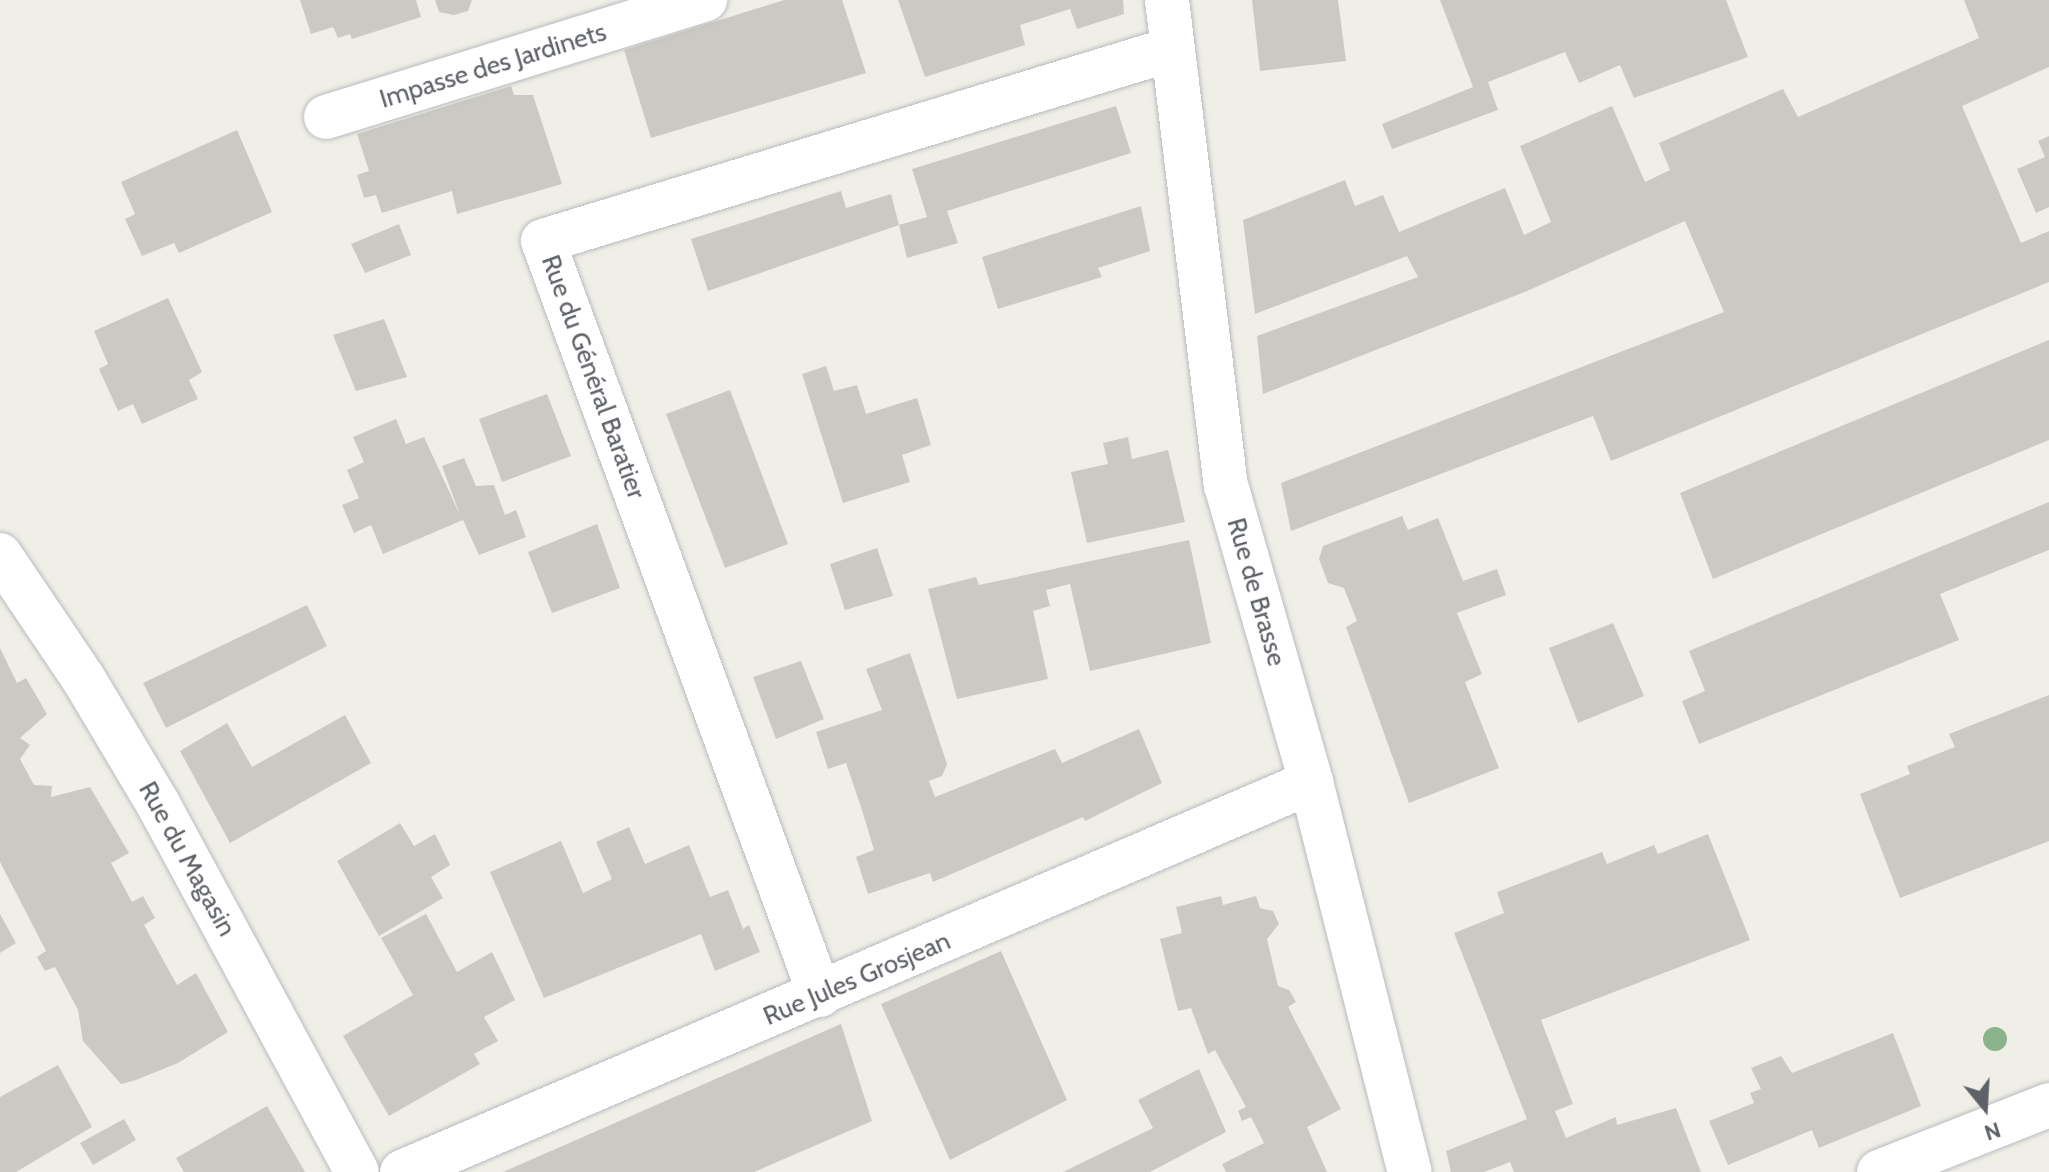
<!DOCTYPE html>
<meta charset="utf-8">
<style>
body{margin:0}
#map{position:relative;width:2049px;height:1172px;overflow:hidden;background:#f0efe7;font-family:Cabin,sans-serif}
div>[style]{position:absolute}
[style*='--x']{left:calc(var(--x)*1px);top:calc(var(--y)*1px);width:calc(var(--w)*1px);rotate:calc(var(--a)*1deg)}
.building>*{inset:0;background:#cbc9c4}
.roads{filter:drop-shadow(0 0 2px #b9bbc0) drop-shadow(0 0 2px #b9bbc0)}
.minor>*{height:44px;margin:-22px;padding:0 22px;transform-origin:22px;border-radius:22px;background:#fff}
.trees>*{width:24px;height:24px;margin:-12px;border-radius:50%;background:#8bb48d}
span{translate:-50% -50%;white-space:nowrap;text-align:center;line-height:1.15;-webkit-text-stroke:7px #fff;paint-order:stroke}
.street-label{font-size:26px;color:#5e6166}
.north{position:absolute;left:1945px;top:1068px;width:80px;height:80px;-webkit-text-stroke:6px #fff;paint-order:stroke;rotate:162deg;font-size:22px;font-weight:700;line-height:32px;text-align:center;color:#5e6166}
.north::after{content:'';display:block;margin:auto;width:28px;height:36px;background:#5e6166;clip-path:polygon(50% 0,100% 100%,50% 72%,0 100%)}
</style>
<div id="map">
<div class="building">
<div style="clip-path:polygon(300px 0,416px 0,421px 17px,352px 39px,350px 34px,338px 38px,333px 27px,311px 34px)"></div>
<div style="clip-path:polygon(435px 0,472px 0,468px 11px,454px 15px,439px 12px)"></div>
<div style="clip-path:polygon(784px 0,842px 0,866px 73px,651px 138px,624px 50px)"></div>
<div style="clip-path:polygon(898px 0,1123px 0,1124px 14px,1077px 29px,1070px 9px,1020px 25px,1025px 45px,925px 77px)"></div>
<div style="clip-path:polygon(1252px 0,1338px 0,1346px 61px,1260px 71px)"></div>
<div style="clip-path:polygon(1440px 0,1726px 0,1748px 57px,1634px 98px,1620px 65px,1579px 83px,1565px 52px,1488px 82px,1498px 110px,1392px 149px,1382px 124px,1473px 87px)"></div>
<div style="clip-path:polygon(1964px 0,2049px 0,2049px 67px,1962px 106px,2021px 243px,2049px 231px,2049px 282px,1611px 461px,1593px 416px,1291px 531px,1281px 483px,1724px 312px,1685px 221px,1527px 291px,1263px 394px,1257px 336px,1418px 277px,1407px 256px,1255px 314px,1243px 220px,1345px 180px,1355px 206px,1383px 195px,1399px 232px,1505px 188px,1524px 235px,1551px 222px,1520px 146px,1612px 106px,1645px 182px,1670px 170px,1659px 143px,1783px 89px,1798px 117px,1979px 38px)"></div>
<div style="clip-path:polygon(511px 86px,514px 95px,533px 95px,562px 184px,457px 214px,452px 191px,382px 213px,376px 195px,364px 198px,357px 175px,369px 171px,357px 134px)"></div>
<div style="clip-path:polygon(1116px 106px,1131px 153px,947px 211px,958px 243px,907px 258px,899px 225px,927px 217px,912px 169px)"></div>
<div style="clip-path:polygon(237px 130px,272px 212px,179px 253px,174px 243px,142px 256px,125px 219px,135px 214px,121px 182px)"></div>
<div style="clip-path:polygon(2049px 136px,2049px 207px,2036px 213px,2017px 169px,2045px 157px,2038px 141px)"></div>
<div style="clip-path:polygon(841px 191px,846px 208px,891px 194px,899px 225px,708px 291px,691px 239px)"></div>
<div style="clip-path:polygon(1141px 206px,1150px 251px,1098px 268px,1102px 277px,998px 309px,982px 257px)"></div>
<div style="clip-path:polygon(399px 224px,411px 255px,365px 273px,351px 244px)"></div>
<div style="clip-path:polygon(168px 298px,202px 372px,189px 380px,198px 399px,142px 424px,133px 404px,118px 411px,99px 369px,108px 364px,94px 331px)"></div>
<div style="clip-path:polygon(384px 319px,407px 377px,356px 391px,333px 335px)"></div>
<div style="clip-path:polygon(2049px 340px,2049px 440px,1713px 579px,1680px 493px)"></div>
<div style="clip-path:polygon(826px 366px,834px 391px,857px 385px,866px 414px,917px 398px,931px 445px,902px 455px,910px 482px,843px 503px,802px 374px)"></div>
<div style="clip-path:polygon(730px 390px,788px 544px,725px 568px,666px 414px)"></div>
<div style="clip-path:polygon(547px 394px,571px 456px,502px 482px,479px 419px)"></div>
<div style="clip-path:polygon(396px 419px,406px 444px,424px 437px,460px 515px,442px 466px,464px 458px,476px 486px,494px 485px,505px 515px,516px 510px,526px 537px,479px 555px,463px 520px,383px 554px,371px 525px,354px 533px,342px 505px,359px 498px,347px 470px,364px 462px,353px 437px)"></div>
<div style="clip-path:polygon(1128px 437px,1132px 459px,1168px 450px,1185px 522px,1087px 543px,1071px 472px,1108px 464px,1103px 443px)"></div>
<div style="clip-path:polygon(2049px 502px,2049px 550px,1940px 594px,1959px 640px,1699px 744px,1682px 701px,1705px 691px,1689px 651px)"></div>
<div style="clip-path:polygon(1402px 516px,1408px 530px,1438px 518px,1463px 581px,1497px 569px,1506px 595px,1457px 613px,1482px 674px,1465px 682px,1499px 768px,1409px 803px,1346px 627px,1357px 621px,1344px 588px,1328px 583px,1319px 559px,1323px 546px)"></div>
<div style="clip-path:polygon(597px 524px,620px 588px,552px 613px,528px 552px)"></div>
<div style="clip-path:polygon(1189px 540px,1211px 643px,1090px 671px,1070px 584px,1046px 590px,1050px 606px,1033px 611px,1048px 679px,957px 699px,928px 589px,976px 577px,979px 585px)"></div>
<div style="clip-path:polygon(877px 548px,893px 596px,845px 610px,830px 564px)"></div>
<div style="clip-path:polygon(307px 605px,327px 646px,166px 728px,143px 683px)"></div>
<div style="clip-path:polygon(1613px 623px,1644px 696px,1578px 723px,1549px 648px)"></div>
<div style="clip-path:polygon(0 648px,17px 683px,26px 678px,47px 714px,20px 738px,30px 745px,20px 759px,34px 785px,52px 786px,51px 797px,90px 787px,129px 853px,111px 863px,132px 902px,143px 896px,155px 918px,144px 925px,177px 985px,196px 973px,228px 1032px,178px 1063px,136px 1080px,121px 1084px,83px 1041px,78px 1010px,55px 967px,45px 971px,37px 957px,46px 951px,0 862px)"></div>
<div style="clip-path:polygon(910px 653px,947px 764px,942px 776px,929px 781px,935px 797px,1055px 749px,1062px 763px,1139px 729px,1162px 783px,1085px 821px,1083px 817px,933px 882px,930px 873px,868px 894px,856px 857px,874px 850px,861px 807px,846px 763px,828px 769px,816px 732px,882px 710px,866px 669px)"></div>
<div style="clip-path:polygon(801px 661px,824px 719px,776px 739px,753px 677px)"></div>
<div style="clip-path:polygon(2049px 695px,2049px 841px,1900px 898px,1860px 794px,1910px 774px,1907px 766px,1955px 747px,1949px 734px)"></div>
<div style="clip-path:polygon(345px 715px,371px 763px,230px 843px,180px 751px,227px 723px,252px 767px)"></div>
<div style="clip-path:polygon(400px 823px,414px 846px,435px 834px,450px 865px,431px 877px,443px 898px,379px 936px,337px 861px)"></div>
<div style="clip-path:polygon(629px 827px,645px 864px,689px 845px,710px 897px,728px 890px,743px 929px,749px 925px,760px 952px,715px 971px,701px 934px,544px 998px,490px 872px,561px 841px,583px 893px,612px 879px,596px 842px)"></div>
<div style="clip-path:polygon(1708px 834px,1750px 940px,1541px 1020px,1573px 1104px,1555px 1111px,1566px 1138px,1616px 1117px,1617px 1125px,1676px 1108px,1701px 1172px,1514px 1172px,1510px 1162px,1484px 1172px,1451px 1172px,1446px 1151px,1527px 1119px,1454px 933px,1504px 913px,1497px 892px,1602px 852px,1607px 864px,1654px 845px,1658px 854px)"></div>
<div style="clip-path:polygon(1221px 896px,1223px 905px,1256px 896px,1260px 908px,1273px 911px,1279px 924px,1267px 939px,1278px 986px,1289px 990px,1296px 1002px,1288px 1007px,1341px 1109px,1307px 1127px,1327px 1172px,1226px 1172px,1222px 1164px,1264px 1143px,1251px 1117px,1242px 1121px,1238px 1111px,1246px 1107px,1215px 1050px,1208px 1054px,1191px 1008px,1178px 1011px,1160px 939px,1182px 933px,1176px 907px)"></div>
<div style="clip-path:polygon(0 914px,16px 943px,0 953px)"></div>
<div style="clip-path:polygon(426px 914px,457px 972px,492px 952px,515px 1000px,484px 1017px,498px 1041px,474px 1054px,480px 1064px,389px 1116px,343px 1036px,413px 995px,381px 938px)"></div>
<div style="clip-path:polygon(1001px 951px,1067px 1100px,950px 1160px,881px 1004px)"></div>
<div style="clip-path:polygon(841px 1024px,872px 1121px,754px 1172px,503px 1172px)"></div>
<div style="clip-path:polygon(1893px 1033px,1921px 1106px,1819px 1148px,1812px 1130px,1728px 1165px,1709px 1121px,1754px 1103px,1750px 1093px,1761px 1089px,1751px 1068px,1781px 1056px,1792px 1073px)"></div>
<div style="clip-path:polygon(58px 1065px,92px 1127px,16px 1172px,0 1172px,0 1097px)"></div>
<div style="clip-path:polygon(1199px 1069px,1226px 1132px,1150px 1172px,1063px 1172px,1153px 1128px,1138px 1100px)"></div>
<div style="clip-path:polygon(267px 1106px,305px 1172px,184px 1172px,176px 1158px)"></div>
<div style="clip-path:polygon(124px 1119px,136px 1140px,93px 1165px,80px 1143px)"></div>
</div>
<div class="roads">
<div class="minor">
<div style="--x:1167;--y:0;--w:489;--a:83.1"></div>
<div style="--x:1226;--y:485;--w:309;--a:74"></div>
<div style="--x:1311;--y:782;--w:402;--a:75.8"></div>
<div style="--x:326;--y:117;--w:397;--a:-17.2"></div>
<div style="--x:0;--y:555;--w:148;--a:56"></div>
<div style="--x:83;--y:678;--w:147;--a:59.2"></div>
<div style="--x:158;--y:804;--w:418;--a:61.6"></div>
<div style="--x:820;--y:995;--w:803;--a:-110.17"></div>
<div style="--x:543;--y:241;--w:658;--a:-16.97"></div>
<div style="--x:402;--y:1172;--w:989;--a:-23.22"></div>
<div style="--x:1879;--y:1172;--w:183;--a:-21.5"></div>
</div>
</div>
<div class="trees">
<div style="left:1995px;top:1039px"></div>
</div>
<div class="street-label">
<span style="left:493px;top:66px;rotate:-17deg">Impasse des Jardinets</span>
<span style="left:593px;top:377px;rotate:70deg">Rue du Général Baratier</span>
<span style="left:1256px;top:592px;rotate:74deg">Rue de Brasse</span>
<span style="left:187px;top:859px;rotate:61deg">Rue du Magasin</span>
<span style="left:857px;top:979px;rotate:-23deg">Rue Jules Grosjean</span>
</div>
<div class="north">N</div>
</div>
